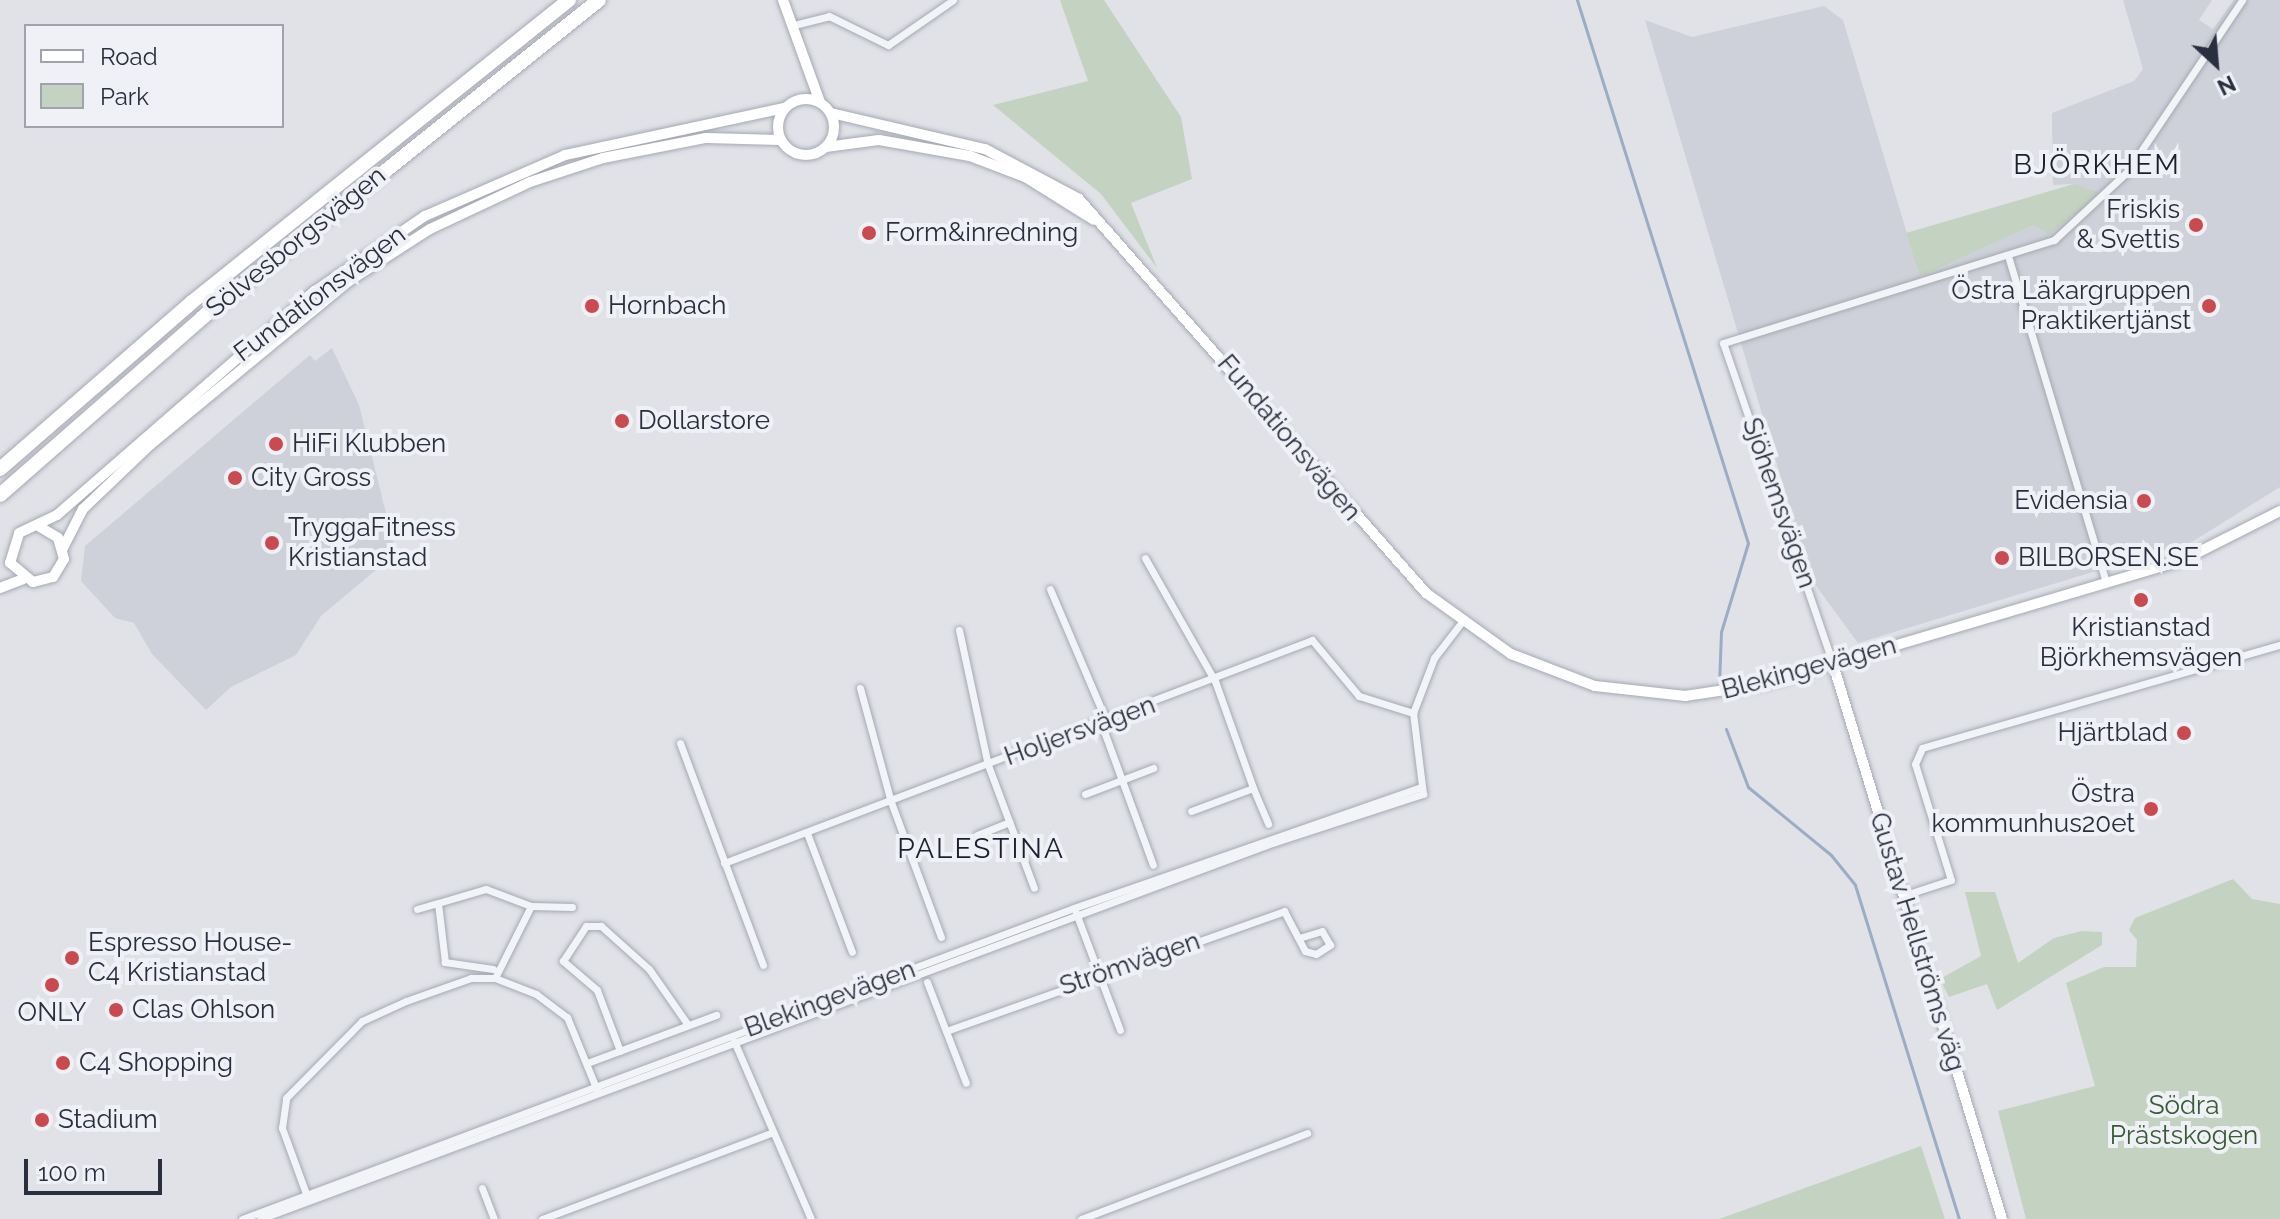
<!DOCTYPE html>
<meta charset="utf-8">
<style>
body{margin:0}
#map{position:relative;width:2280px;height:1219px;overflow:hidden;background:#e0e2e8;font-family:Raleway,sans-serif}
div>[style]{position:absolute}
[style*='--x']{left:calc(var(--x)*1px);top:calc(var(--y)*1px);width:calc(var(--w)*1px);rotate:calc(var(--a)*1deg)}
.built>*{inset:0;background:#ced1da}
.green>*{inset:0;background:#c4d2c1}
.stream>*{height:3px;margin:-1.5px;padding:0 1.5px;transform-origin:1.5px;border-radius:1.5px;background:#9cacc7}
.roads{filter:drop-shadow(0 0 2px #a5a9b2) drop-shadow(0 0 2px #a5a9b2)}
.street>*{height:7px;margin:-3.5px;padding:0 3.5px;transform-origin:3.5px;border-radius:3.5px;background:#f3f4f7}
.secondary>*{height:10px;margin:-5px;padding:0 5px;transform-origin:5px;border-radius:5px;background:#fff}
.secondary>.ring{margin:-5px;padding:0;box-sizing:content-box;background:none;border:10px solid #fff;border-radius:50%}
.highway>*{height:14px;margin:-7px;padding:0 7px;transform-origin:7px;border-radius:7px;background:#fff}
.dots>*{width:22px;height:22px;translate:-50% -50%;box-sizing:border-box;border:4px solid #eff1f6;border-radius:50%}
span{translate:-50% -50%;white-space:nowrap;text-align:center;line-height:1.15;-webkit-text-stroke:8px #eff1f6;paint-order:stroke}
.poi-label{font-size:26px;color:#292f3f}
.right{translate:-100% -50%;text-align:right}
.left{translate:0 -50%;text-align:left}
.street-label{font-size:26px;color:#292f3f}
.park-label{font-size:26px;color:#3a5a37}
.neighbourhood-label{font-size:28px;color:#1b2030;letter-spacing:2px}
.legend{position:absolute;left:24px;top:24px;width:260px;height:104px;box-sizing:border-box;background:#eff1f6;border:2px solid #a0a3ad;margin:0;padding:10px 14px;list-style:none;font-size:24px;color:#292f3f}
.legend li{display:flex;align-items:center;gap:16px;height:40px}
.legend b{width:40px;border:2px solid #a0a3ad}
.north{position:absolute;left:2176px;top:24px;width:80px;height:80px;-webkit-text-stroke:6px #eff1f6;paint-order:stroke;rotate:154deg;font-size:22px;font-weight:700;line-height:32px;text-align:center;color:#292f3f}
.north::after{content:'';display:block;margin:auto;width:28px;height:36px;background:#292f3f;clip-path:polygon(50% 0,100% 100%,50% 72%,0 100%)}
.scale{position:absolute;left:24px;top:1159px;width:138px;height:36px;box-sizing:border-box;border:4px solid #292f3f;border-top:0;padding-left:10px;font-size:24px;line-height:28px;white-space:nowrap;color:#292f3f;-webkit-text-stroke:6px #eff1f6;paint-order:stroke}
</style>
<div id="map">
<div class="built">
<div style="clip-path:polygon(2123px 0,2212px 0,2199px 20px,2213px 29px,2234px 0,2280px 0,2280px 487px,2192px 542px,1858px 643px,1811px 579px,1645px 20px,1692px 37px,1824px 6px,1843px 20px,1920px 277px,2034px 225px,2074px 184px,2053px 185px,2052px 113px,2134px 81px,2143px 69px)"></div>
<div style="clip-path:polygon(332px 348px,359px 405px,396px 553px,321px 616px,296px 655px,231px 687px,206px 710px,152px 654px,134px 623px,115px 618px,81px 581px,85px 546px,310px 355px,315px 361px)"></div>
</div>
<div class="green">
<div style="clip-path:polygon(1060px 0,1104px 0,1181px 117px,1192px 179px,1131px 203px,1157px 268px,1101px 194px,993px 105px,1088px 81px)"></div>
<div style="clip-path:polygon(2074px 184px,2103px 194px,2049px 234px,2034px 225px,1920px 277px,1906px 233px)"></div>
<div style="clip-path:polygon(2233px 879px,2252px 899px,2280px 904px,2280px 1219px,2026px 1219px,1998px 1111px,2095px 1086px,2066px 983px,2104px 967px,2136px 967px,2137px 940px,2129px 930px,2135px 918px)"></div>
<div style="clip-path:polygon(1965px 892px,1995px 892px,2018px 963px,2054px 938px,2082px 931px,2102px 932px,2102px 945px,1997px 1010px,1987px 984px,1949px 997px,1940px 979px,1981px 956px)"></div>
<div style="clip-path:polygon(1921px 1146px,1945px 1219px,1719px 1219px)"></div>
</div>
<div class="stream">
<div style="--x:1577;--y:0;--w:569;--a:72.52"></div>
<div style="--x:1748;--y:543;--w:93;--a:106.9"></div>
<div style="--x:1721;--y:632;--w:51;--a:92.2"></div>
<div style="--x:1726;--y:729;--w:62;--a:69.2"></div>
<div style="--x:1748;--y:787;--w:107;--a:39.3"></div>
<div style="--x:1831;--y:855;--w:38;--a:51"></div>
<div style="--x:1855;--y:885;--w:350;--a:72.7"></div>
</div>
<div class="roads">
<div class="street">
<div style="--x:798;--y:24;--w:32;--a:-14"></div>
<div style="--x:829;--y:16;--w:66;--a:26.2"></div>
<div style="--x:888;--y:45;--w:79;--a:-34.7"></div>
<div style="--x:2009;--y:259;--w:338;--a:73.3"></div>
<div style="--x:1145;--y:558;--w:142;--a:60.4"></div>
<div style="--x:1215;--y:681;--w:114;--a:70.4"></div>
<div style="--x:1253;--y:788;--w:66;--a:159.6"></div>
<div style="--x:1050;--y:589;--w:142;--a:66.9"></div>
<div style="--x:959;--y:630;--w:138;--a:77.9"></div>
<div style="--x:988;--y:765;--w:131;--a:69.5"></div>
<div style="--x:1833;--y:664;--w:339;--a:-108.9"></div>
<div style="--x:1723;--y:343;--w:347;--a:-17.3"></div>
<div style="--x:2054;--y:240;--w:100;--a:-43"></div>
<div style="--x:2127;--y:172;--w:207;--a:-56.2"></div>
<div style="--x:860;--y:688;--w:118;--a:74.8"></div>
<div style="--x:891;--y:802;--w:144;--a:69.7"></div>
<div style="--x:1101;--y:723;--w:151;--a:69.9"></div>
<div style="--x:680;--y:743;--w:237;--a:69.5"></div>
<div style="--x:1253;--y:788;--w:39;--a:67"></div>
<div style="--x:1085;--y:794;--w:73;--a:-20.9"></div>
<div style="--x:807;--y:833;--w:127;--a:69.3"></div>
<div style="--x:977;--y:835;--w:35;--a:-22"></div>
<div style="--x:724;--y:863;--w:629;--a:-20.77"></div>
<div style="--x:1312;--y:640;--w:73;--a:50"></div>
<div style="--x:1359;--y:696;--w:57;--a:17.5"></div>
<div style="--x:1905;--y:895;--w:48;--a:-18.1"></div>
<div style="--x:1951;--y:880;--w:121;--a:-107.2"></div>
<div style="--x:1915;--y:764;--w:17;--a:-66"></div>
<div style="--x:1922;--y:748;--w:373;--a:-16.1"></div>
<div style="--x:531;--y:906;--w:41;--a:1.4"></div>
<div style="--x:417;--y:909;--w:22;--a:-16"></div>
<div style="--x:1076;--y:913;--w:125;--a:69.4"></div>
<div style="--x:493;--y:969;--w:49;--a:-171.7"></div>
<div style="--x:445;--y:962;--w:59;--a:-96.8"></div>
<div style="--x:438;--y:903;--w:50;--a:-16.3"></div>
<div style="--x:486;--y:889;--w:48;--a:20.7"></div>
<div style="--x:531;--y:906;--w:80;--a:116.6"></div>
<div style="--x:927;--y:982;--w:108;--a:68.9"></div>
<div style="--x:946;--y:1031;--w:359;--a:-19.5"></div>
<div style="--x:1284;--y:911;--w:45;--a:62.3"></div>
<div style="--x:1305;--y:951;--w:11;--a:15"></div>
<div style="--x:1316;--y:954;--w:17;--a:-33"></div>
<div style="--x:1330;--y:945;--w:16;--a:-120"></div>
<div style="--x:1322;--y:931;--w:24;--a:163"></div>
<div style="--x:734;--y:1041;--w:194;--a:66.6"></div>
<div style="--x:620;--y:1051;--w:65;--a:-110.7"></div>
<div style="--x:597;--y:990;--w:45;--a:-139.5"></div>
<div style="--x:563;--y:961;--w:42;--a:-56.7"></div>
<div style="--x:586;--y:926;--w:15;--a:0"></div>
<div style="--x:601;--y:926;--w:64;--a:41.9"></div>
<div style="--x:649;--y:969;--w:68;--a:55.1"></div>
<div style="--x:587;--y:1063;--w:138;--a:-20.4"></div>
<div style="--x:482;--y:1188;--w:33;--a:69"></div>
<div style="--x:308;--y:1199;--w:76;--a:-110.1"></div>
<div style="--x:282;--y:1128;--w:30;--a:-82"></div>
<div style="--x:286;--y:1098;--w:108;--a:-45.4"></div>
<div style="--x:362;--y:1021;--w:48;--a:-24.4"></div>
<div style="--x:406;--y:1001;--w:69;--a:-19.5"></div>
<div style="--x:471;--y:978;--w:24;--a:0"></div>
<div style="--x:495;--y:978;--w:44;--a:21.3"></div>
<div style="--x:536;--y:994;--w:39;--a:37"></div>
<div style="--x:567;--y:1017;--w:79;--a:67.7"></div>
<div style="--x:242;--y:1219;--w:888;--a:-20.5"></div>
<div style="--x:1074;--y:908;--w:367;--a:-19.2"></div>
<div style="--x:260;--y:1219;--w:1083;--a:-20.38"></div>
<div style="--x:1275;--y:842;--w:156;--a:-18"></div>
<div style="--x:1423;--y:794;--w:82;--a:-97"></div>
<div style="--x:1413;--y:713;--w:59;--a:-69.1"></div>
<div style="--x:1434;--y:658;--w:44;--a:-52.4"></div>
<div style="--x:542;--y:1219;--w:245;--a:-20.6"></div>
<div style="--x:1081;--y:1219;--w:242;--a:-20.8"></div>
</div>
<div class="secondary">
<div style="--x:783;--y:0;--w:109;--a:70.1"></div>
<div class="ring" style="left:778px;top:99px;width:46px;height:46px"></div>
<div style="--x:831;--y:113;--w:158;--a:13.2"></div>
<div style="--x:985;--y:149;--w:106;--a:28"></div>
<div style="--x:1079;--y:199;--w:525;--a:48.63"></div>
<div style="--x:1426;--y:593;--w:105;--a:35.7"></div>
<div style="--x:1511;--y:654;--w:90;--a:20.9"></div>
<div style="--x:1595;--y:686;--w:91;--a:6.3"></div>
<div style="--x:1685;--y:696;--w:81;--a:-8.5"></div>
<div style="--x:1765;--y:684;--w:434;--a:-16.5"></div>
<div style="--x:2181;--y:561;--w:111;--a:-26.8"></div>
<div style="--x:826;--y:147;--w:53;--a:-7.5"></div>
<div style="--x:879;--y:140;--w:92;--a:10"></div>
<div style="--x:970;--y:156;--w:59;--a:20.9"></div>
<div style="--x:1025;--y:177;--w:81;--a:31.9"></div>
<div style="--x:40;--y:527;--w:21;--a:31"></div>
<div style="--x:58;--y:538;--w:22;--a:74"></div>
<div style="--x:64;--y:559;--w:21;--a:121"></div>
<div style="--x:53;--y:577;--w:21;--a:166"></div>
<div style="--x:33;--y:582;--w:30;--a:-140"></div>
<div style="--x:10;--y:563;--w:31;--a:-73"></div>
<div style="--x:19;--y:533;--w:42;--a:-25.3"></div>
<div style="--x:57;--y:515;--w:342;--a:-41"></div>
<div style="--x:315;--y:291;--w:133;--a:-34.3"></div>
<div style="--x:425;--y:216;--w:153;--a:-23.5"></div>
<div style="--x:565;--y:155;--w:224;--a:-12.1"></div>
<div style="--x:63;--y:548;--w:44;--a:-62.9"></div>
<div style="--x:83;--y:509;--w:93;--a:-43.7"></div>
<div style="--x:150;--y:445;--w:258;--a:-39.5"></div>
<div style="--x:349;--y:281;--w:96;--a:-32.7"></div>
<div style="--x:430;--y:229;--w:110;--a:-25.2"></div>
<div style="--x:530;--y:182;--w:77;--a:-18.2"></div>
<div style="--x:603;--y:158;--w:105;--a:-11"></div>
<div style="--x:706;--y:138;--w:74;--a:1.5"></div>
<div style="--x:0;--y:588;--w:25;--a:-21"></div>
<div style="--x:1833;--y:664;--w:580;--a:73.06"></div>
</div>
<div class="highway">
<div style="--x:0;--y:469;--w:254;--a:-41"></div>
<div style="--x:192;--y:302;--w:483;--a:-38.7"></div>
<div style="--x:0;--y:495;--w:270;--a:-41.2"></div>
<div style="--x:203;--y:317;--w:507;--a:-38.68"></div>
</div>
</div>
<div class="dots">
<div style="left:2196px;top:225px;background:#c94a4f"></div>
<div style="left:869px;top:233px;background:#c94a4f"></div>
<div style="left:592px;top:306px;background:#c94a4f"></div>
<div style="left:2209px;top:306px;background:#c94a4f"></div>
<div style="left:622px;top:421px;background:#c94a4f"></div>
<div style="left:276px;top:444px;background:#c94a4f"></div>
<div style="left:235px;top:478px;background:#c94a4f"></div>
<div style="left:2144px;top:501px;background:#c94a4f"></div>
<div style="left:272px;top:543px;background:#c94a4f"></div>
<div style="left:2002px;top:558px;background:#c94a4f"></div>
<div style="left:2141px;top:600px;background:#c94a4f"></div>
<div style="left:2184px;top:733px;background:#c94a4f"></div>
<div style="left:2151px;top:809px;background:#c94a4f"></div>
<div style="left:72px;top:958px;background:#c94a4f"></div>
<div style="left:52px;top:985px;background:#c94a4f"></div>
<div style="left:116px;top:1010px;background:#c94a4f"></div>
<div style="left:63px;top:1063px;background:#c94a4f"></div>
<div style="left:42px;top:1120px;background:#c94a4f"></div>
</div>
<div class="poi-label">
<span class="right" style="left:2180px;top:225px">Friskis<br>&amp; Svettis</span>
<span class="left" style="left:885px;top:233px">Form&amp;inredning</span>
<span class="right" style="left:2191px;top:306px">Östra Läkargruppen<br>Praktikertjänst</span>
<span class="left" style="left:608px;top:306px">Hornbach</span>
<span class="left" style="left:638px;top:421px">Dollarstore</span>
<span class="left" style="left:292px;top:444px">HiFi Klubben</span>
<span class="left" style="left:251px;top:478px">City Gross</span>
<span class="right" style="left:2128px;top:501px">Evidensia</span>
<span class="left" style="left:288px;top:543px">TryggaFitness<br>Kristianstad</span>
<span class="left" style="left:2018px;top:558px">BILBORSEN.SE</span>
<span style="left:2141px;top:643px">Kristianstad<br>Björkhemsvägen</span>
<span class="right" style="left:2168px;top:733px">Hjärtblad</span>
<span class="right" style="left:2135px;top:809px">Östra<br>kommunhus20et</span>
<span class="left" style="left:88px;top:958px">Espresso House-<br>C4 Kristianstad</span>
<span class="left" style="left:132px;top:1010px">Clas Ohlson</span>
<span style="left:52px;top:1013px">ONLY</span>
<span class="left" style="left:79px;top:1063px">C4 Shopping</span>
<span class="left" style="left:58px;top:1120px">Stadium</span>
</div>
<div class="street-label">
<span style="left:296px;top:242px;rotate:-39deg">Sölvesborgsvägen</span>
<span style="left:320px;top:294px;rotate:-37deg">Fundationsvägen</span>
<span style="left:1289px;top:438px;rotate:50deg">Fundationsvägen</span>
<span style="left:1779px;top:503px;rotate:71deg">Sjöhemsvägen</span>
<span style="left:1809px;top:668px;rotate:-15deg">Blekingevägen</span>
<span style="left:1080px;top:731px;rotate:-20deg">Holjersvägen</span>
<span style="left:1917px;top:942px;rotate:73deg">Gustav Hellströms väg</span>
<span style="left:1130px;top:964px;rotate:-19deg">Strömvägen</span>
<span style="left:830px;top:999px;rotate:-20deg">Blekingevägen</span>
</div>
<div class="park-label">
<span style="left:2184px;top:1121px">Södra<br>Prästskogen</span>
</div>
<div class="neighbourhood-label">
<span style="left:2097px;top:165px">BJÖRKHEM</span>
<span style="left:981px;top:849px">PALESTINA</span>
</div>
<ul class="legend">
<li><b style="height:10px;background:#fff"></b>Road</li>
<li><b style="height:22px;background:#c4d2c1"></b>Park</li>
</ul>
<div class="north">N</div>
<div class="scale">100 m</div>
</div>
